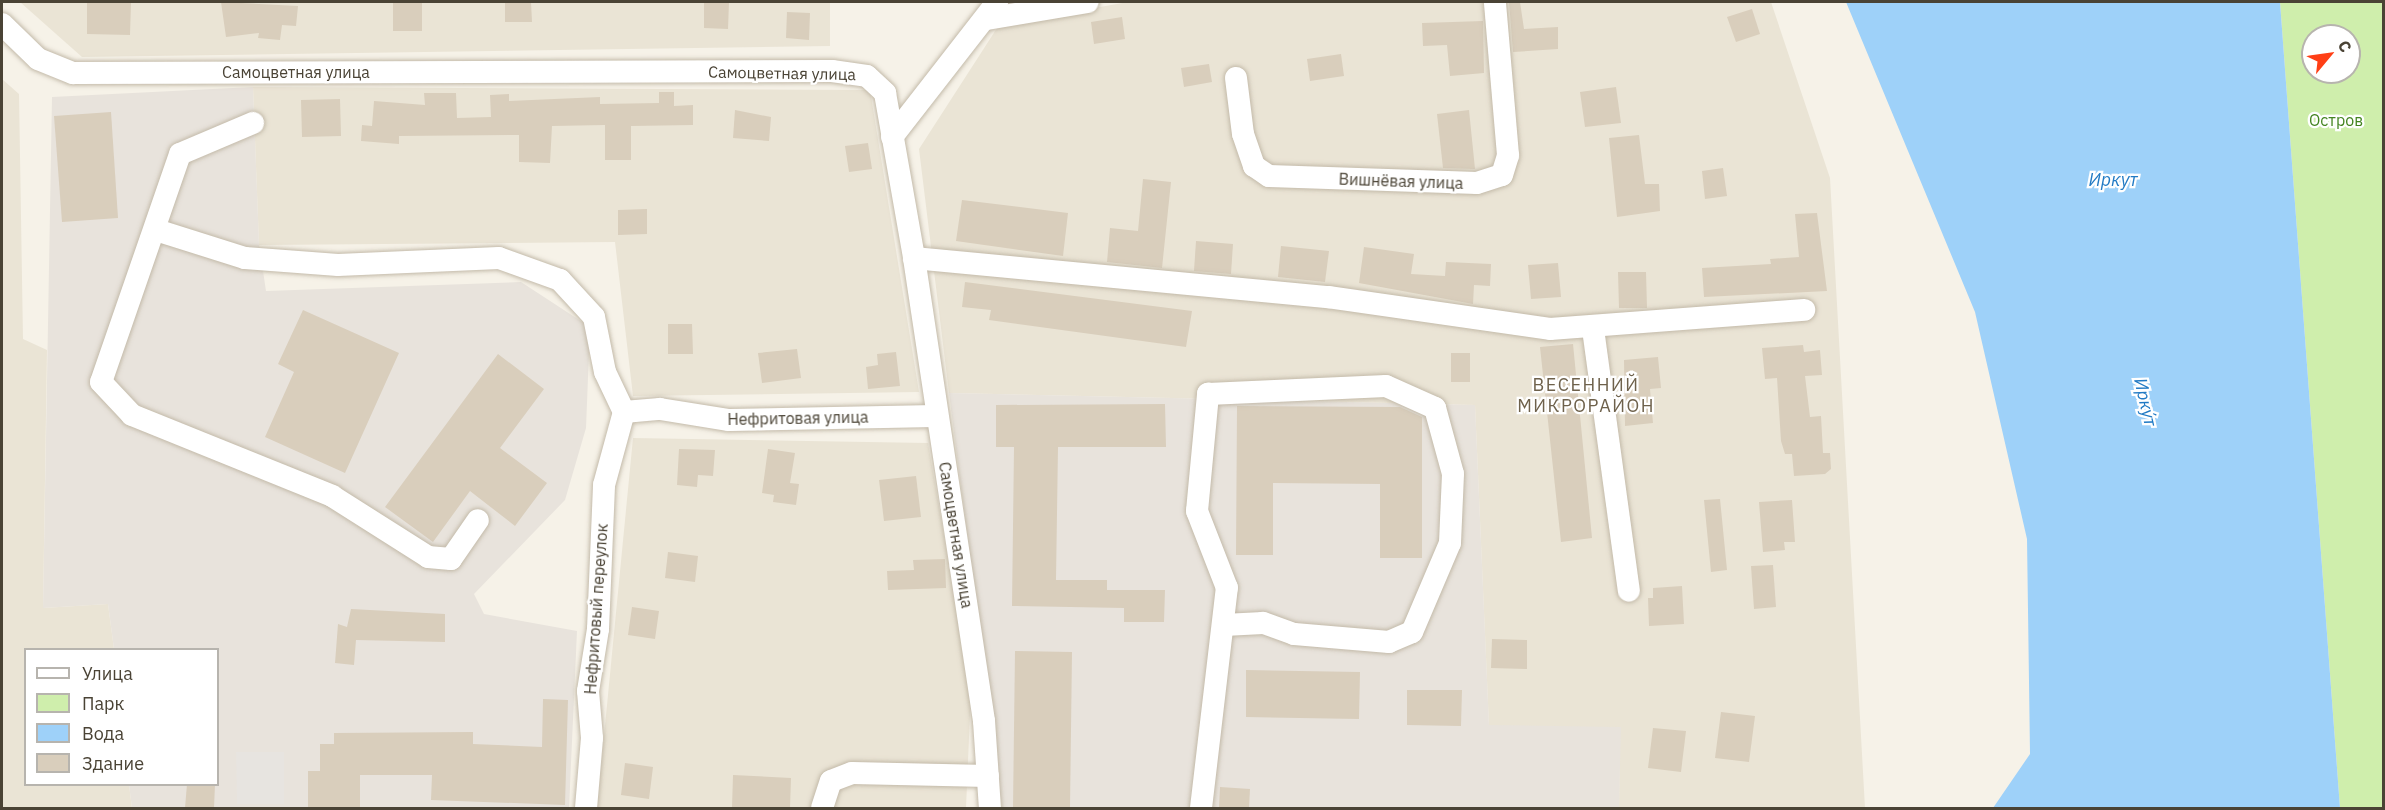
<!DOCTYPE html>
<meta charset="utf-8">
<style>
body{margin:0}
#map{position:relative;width:2385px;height:810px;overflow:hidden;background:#f6f2e8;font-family:"IBM Plex Sans",sans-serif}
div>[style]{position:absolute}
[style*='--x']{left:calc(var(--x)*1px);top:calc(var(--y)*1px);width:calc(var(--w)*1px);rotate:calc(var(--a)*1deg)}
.residential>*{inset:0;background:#eae4d5}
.industrial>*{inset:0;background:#e8e3dc}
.green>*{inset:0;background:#cfeeac}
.parking>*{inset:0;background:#e7e4e0}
.water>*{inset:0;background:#9ed1f9}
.building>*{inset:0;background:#d9cebc}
.roads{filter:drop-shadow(0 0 2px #c3baa9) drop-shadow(0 0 2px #c3baa9)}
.minor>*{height:22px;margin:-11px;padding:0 11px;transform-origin:11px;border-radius:11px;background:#fff}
span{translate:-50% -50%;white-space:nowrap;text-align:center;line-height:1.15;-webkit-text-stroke:4.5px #fff;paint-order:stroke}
.street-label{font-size:16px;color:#4a4335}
.park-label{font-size:16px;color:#448421}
.water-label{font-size:18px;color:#217ac4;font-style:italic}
.neighbourhood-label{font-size:18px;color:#6e614b;letter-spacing:1.5px}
.frame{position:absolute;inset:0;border:3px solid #4a4335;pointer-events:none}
.legend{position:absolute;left:24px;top:648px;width:195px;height:138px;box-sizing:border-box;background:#fff;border:2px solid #b7b4ae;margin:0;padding:8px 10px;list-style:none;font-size:18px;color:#4a4335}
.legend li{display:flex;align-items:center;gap:12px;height:30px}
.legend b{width:30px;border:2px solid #b7b4ae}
.north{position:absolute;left:2301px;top:24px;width:60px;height:60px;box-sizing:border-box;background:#fff;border:2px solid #b7b4ae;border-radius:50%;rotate:61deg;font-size:16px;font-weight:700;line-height:24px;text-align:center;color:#4a4335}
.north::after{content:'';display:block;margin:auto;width:21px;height:27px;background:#ff3f16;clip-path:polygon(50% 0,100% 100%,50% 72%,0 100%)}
</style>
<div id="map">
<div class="residential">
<div style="clip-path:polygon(20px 2px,830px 2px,830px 46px,82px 57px)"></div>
<div style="clip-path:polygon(1128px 2px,1771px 2px,1830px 178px,1865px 808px,1619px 808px,1620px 728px,1489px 726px,1475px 405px,949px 393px,919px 149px,999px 25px)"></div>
<div style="clip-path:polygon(2px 79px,19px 94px,23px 339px,47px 350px,43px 608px,108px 604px,114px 649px,26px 650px,26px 784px,129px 785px,132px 808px,2px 808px)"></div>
<div style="clip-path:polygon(253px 87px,870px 90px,919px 392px,633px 396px,615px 242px,259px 245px)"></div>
<div style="clip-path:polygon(633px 438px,928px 443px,971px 691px,966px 808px,597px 808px)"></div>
</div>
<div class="industrial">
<div style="clip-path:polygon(253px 87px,259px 244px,266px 291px,521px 282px,590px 327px,586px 428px,565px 500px,474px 594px,484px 614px,577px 631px,569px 808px,132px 808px,129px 785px,218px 784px,218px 650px,114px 649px,108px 604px,43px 608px,52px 97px)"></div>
<div style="clip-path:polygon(949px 393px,1475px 405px,1489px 725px,1621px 727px,1619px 808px,1002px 808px)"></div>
</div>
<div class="green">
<div style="clip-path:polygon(evenodd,2280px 2px,2383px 2px,2383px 808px,2340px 808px,2280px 2px,2313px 36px,2349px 36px,2349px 72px,2313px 72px,2313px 36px)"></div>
</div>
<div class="parking">
<div style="clip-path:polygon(236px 752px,284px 752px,284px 804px,237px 804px)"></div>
</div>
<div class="water">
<div style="clip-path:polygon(1846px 2px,2280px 2px,2340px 808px,1993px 808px,2030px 754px,2027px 539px,1975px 312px)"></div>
</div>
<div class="building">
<div style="clip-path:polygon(87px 2px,131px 2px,130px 35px,87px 34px)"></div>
<div style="clip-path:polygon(221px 2px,298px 6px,296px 26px,282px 25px,280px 40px,258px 38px,259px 33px,226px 37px)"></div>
<div style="clip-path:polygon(393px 2px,422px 2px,422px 31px,393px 31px)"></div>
<div style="clip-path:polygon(505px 2px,531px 2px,532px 22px,505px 22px)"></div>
<div style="clip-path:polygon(704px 2px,729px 2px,728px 29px,704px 28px)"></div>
<div style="clip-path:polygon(1509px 2px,1520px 2px,1524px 29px,1558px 27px,1558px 49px,1513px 52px)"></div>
<div style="clip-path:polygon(1752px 9px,1760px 34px,1736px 42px,1727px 17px)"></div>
<div style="clip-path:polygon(787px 12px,810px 13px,809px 40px,786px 38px)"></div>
<div style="clip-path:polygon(1122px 17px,1125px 39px,1094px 44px,1091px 22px)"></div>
<div style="clip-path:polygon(1483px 21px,1484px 73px,1450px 76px,1447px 45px,1423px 46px,1422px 23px)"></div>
<div style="clip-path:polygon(1341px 54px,1344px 76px,1310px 81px,1307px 59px)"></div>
<div style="clip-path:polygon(1209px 64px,1212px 82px,1184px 87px,1181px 68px)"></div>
<div style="clip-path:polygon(1616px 87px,1621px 123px,1585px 127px,1580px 92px)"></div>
<div style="clip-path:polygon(659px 92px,674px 92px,674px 106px,693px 105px,693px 125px,631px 126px,631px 160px,605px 160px,605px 125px,552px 126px,550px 163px,519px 162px,519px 135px,399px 136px,399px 144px,361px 141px,362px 125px,372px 126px,374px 101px,425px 105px,424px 93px,456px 93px,457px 118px,491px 117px,490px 95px,509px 94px,509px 101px,600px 97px,600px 104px,659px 103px)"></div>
<div style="clip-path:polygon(340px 99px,341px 136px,302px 137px,301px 100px)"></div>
<div style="clip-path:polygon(735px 110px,771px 117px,769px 141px,733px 138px)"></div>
<div style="clip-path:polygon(1469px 110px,1475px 169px,1443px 168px,1437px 114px)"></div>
<div style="clip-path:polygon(111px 112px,118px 218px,62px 222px,54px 116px)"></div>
<div style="clip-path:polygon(1639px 135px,1645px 184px,1659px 184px,1660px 211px,1617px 217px,1609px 138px)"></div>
<div style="clip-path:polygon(868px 143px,872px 169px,849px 172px,845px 146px)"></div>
<div style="clip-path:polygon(1723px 168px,1727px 196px,1705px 199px,1702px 171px)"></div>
<div style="clip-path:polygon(1143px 179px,1171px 182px,1162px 268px,1107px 262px,1110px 228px,1138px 231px)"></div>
<div style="clip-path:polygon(962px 200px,1068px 213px,1063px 256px,956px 241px)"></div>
<div style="clip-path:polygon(647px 209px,647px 234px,618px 235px,618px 210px)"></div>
<div style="clip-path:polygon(1817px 213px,1827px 291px,1704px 297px,1702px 268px,1771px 264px,1770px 259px,1799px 257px,1795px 214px)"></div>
<div style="clip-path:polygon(1196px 241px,1233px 244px,1231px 274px,1194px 271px)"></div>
<div style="clip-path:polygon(1281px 246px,1329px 251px,1325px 282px,1278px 277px)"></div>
<div style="clip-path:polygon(1364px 247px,1414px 254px,1411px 274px,1445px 276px,1446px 262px,1491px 264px,1490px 286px,1474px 285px,1473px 304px,1359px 283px)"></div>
<div style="clip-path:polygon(1558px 263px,1561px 297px,1531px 299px,1528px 265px)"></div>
<div style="clip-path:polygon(1618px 272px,1646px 272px,1647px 308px,1619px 308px)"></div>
<div style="clip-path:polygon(965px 282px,1192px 311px,1186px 347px,989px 320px,991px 310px,962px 307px)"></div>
<div style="clip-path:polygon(303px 310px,399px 353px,345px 473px,265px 437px,294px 372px,278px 364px)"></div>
<div style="clip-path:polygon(668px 324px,692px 324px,693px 354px,668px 354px)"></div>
<div style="clip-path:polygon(1573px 344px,1592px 538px,1561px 542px,1540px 347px)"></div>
<div style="clip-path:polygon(1803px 345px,1804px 352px,1820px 350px,1822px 375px,1805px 376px,1810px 417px,1821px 416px,1823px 453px,1830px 453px,1831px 469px,1825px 474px,1794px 476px,1792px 454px,1785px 454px,1781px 441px,1777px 378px,1765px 379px,1762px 348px)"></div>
<div style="clip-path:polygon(797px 349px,801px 378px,762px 383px,758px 353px)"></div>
<div style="clip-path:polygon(896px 352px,900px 386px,868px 389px,866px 367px,878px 365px,877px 354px)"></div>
<div style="clip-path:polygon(1451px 353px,1470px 353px,1470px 382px,1451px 382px)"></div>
<div style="clip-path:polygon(498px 354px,544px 389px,500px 448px,547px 483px,515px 526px,470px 491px,433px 542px,385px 507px)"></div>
<div style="clip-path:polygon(1658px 357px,1661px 388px,1650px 389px,1653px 423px,1625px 426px,1624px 360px)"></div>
<div style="clip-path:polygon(1165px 404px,1166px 447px,1058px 447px,1056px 580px,1107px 580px,1107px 590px,1165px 590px,1164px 622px,1124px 622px,1124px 608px,1012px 606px,1014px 447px,996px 447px,996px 405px)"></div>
<div style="clip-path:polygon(1237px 406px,1400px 407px,1422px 417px,1422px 558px,1380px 558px,1380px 484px,1273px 483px,1273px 555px,1236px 555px)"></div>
<div style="clip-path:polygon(679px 449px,715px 450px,713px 476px,698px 475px,697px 487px,677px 485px)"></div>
<div style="clip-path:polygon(768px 449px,795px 453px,790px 483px,799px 484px,796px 505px,773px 502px,774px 495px,762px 493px)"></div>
<div style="clip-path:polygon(916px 476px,921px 517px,884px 521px,879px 480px)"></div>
<div style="clip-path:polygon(1720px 499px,1727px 570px,1711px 572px,1704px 500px)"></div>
<div style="clip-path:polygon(1792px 500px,1795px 542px,1784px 542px,1785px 550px,1763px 552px,1759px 502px)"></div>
<div style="clip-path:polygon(668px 552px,698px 556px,695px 582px,665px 578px)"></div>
<div style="clip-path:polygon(945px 559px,946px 588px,888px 590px,887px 571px,914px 570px,913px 560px)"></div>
<div style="clip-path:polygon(1773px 565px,1776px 607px,1754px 609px,1751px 566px)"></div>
<div style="clip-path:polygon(1682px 586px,1684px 624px,1649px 626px,1648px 598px,1653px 598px,1653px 588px)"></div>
<div style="clip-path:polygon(632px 607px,659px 611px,655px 639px,628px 635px)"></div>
<div style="clip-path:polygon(351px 609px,445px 614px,445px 642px,356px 640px,354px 665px,335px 663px,338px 624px,347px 627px)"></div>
<div style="clip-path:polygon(1492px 639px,1527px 640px,1527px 669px,1491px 668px)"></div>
<div style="clip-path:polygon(1015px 651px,1072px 652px,1070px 808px,1013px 808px)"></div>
<div style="clip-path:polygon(1246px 670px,1360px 672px,1359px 719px,1246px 717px)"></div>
<div style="clip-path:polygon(1407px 690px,1462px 690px,1461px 726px,1407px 725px)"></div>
<div style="clip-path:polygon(543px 699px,568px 700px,565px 805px,431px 800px,432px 775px,360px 775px,360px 808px,308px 808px,308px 771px,320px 771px,320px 744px,334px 744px,334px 733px,473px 732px,473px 744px,542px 747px)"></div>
<div style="clip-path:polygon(1721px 712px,1755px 716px,1749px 762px,1715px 758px)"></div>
<div style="clip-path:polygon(1653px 728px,1686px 731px,1681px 772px,1648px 768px)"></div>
<div style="clip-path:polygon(625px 763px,653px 767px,649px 799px,621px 795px)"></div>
<div style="clip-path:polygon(733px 775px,791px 778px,790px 808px,732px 808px)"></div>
<div style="clip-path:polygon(187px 784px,215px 784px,214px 808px,185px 808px)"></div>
<div style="clip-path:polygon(1220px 787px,1250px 789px,1249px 808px,1219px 808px)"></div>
</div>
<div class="roads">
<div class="minor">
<div style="--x:986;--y:19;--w:103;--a:-9.5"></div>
<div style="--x:2;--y:24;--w:50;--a:44.2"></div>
<div style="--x:38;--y:59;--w:38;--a:22"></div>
<div style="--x:73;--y:73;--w:759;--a:-0.15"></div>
<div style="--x:832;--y:71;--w:35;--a:8"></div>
<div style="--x:867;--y:76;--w:25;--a:43"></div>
<div style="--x:885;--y:93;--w:168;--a:80"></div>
<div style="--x:914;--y:258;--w:468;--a:81.4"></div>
<div style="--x:984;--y:721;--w:87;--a:86.1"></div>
<div style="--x:1236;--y:78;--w:56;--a:82.9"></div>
<div style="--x:1243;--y:134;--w:34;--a:71"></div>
<div style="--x:1254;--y:166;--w:18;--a:34"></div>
<div style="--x:1269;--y:176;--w:208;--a:1.9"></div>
<div style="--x:1477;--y:183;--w:26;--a:-18"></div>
<div style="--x:1502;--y:175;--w:21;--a:-73"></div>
<div style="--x:1508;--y:155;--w:154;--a:-94.9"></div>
<div style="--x:253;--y:123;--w:79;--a:157"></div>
<div style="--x:180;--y:154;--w:241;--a:109.1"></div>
<div style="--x:101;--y:382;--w:45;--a:46.8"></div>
<div style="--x:132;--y:415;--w:216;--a:22"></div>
<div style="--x:332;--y:496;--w:114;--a:32.4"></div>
<div style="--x:428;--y:557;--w:23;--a:5"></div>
<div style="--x:451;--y:559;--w:47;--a:-55.3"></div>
<div style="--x:892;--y:137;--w:171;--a:-52.1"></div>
<div style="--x:156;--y:230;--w:93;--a:17.5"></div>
<div style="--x:245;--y:258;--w:93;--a:4.3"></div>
<div style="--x:338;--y:265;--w:161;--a:-2.5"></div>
<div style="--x:499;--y:258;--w:65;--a:19.8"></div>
<div style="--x:560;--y:280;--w:50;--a:47.4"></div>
<div style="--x:594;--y:317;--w:56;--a:78.7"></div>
<div style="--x:605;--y:372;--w:44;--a:64.6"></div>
<div style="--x:914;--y:258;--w:416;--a:5.4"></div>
<div style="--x:1328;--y:297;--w:224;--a:8.2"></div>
<div style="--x:1550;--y:329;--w:255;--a:-4.3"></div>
<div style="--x:1593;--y:329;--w:264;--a:82.2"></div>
<div style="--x:624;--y:412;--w:36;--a:-5"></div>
<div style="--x:660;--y:409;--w:70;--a:9.1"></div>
<div style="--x:729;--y:420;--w:208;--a:-1.1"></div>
<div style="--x:586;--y:808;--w:70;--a:-85.1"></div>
<div style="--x:592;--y:738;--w:47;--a:-94.9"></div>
<div style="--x:588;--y:691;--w:63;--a:-80.8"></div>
<div style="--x:598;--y:629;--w:144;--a:-87.6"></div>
<div style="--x:604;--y:485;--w:76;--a:-74.7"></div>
<div style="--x:822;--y:808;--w:28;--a:-72"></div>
<div style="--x:831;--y:781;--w:22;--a:-21"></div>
<div style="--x:852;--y:773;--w:136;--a:1.3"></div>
<div style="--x:1201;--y:808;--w:222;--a:-83.3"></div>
<div style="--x:1227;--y:588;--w:83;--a:-111.3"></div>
<div style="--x:1197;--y:511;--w:118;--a:-84.6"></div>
<div style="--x:1208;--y:394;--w:178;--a:-2.6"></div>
<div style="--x:1386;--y:386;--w:54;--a:24.2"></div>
<div style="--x:1435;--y:408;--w:68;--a:74.7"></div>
<div style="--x:1453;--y:474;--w:69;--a:92.5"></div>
<div style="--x:1450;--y:543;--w:97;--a:113.1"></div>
<div style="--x:1412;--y:632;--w:25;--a:157"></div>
<div style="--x:1389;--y:642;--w:95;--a:-175.2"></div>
<div style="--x:1294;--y:634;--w:33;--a:-160"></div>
<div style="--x:1263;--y:623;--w:39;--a:177"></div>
</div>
</div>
<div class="street-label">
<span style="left:296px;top:72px">Самоцветная улица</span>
<span style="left:782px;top:73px;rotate:1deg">Самоцветная улица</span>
<span style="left:1401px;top:181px;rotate:2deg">Вишнёвая улица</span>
<span style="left:798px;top:418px;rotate:-1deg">Нефритовая улица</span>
<span style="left:956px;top:535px;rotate:81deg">Самоцветная улица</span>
<span style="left:596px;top:609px;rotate:-86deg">Нефритовый переулок</span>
</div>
<div class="park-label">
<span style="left:2336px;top:120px">Остров</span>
</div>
<div class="water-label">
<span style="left:2113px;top:180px">Иркут</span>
<span style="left:2145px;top:402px;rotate:77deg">Ирку́т</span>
</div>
<div class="neighbourhood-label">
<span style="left:1586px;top:396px">ВЕСЕННИЙ<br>МИКРОРАЙОН</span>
</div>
<div class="frame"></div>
<ul class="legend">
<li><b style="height:8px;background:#fff"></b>Улица</li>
<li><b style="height:16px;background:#cfeeac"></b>Парк</li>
<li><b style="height:16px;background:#9ed1f9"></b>Вода</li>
<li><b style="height:16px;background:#d9cebc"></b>Здание</li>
</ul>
<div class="north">С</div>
</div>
